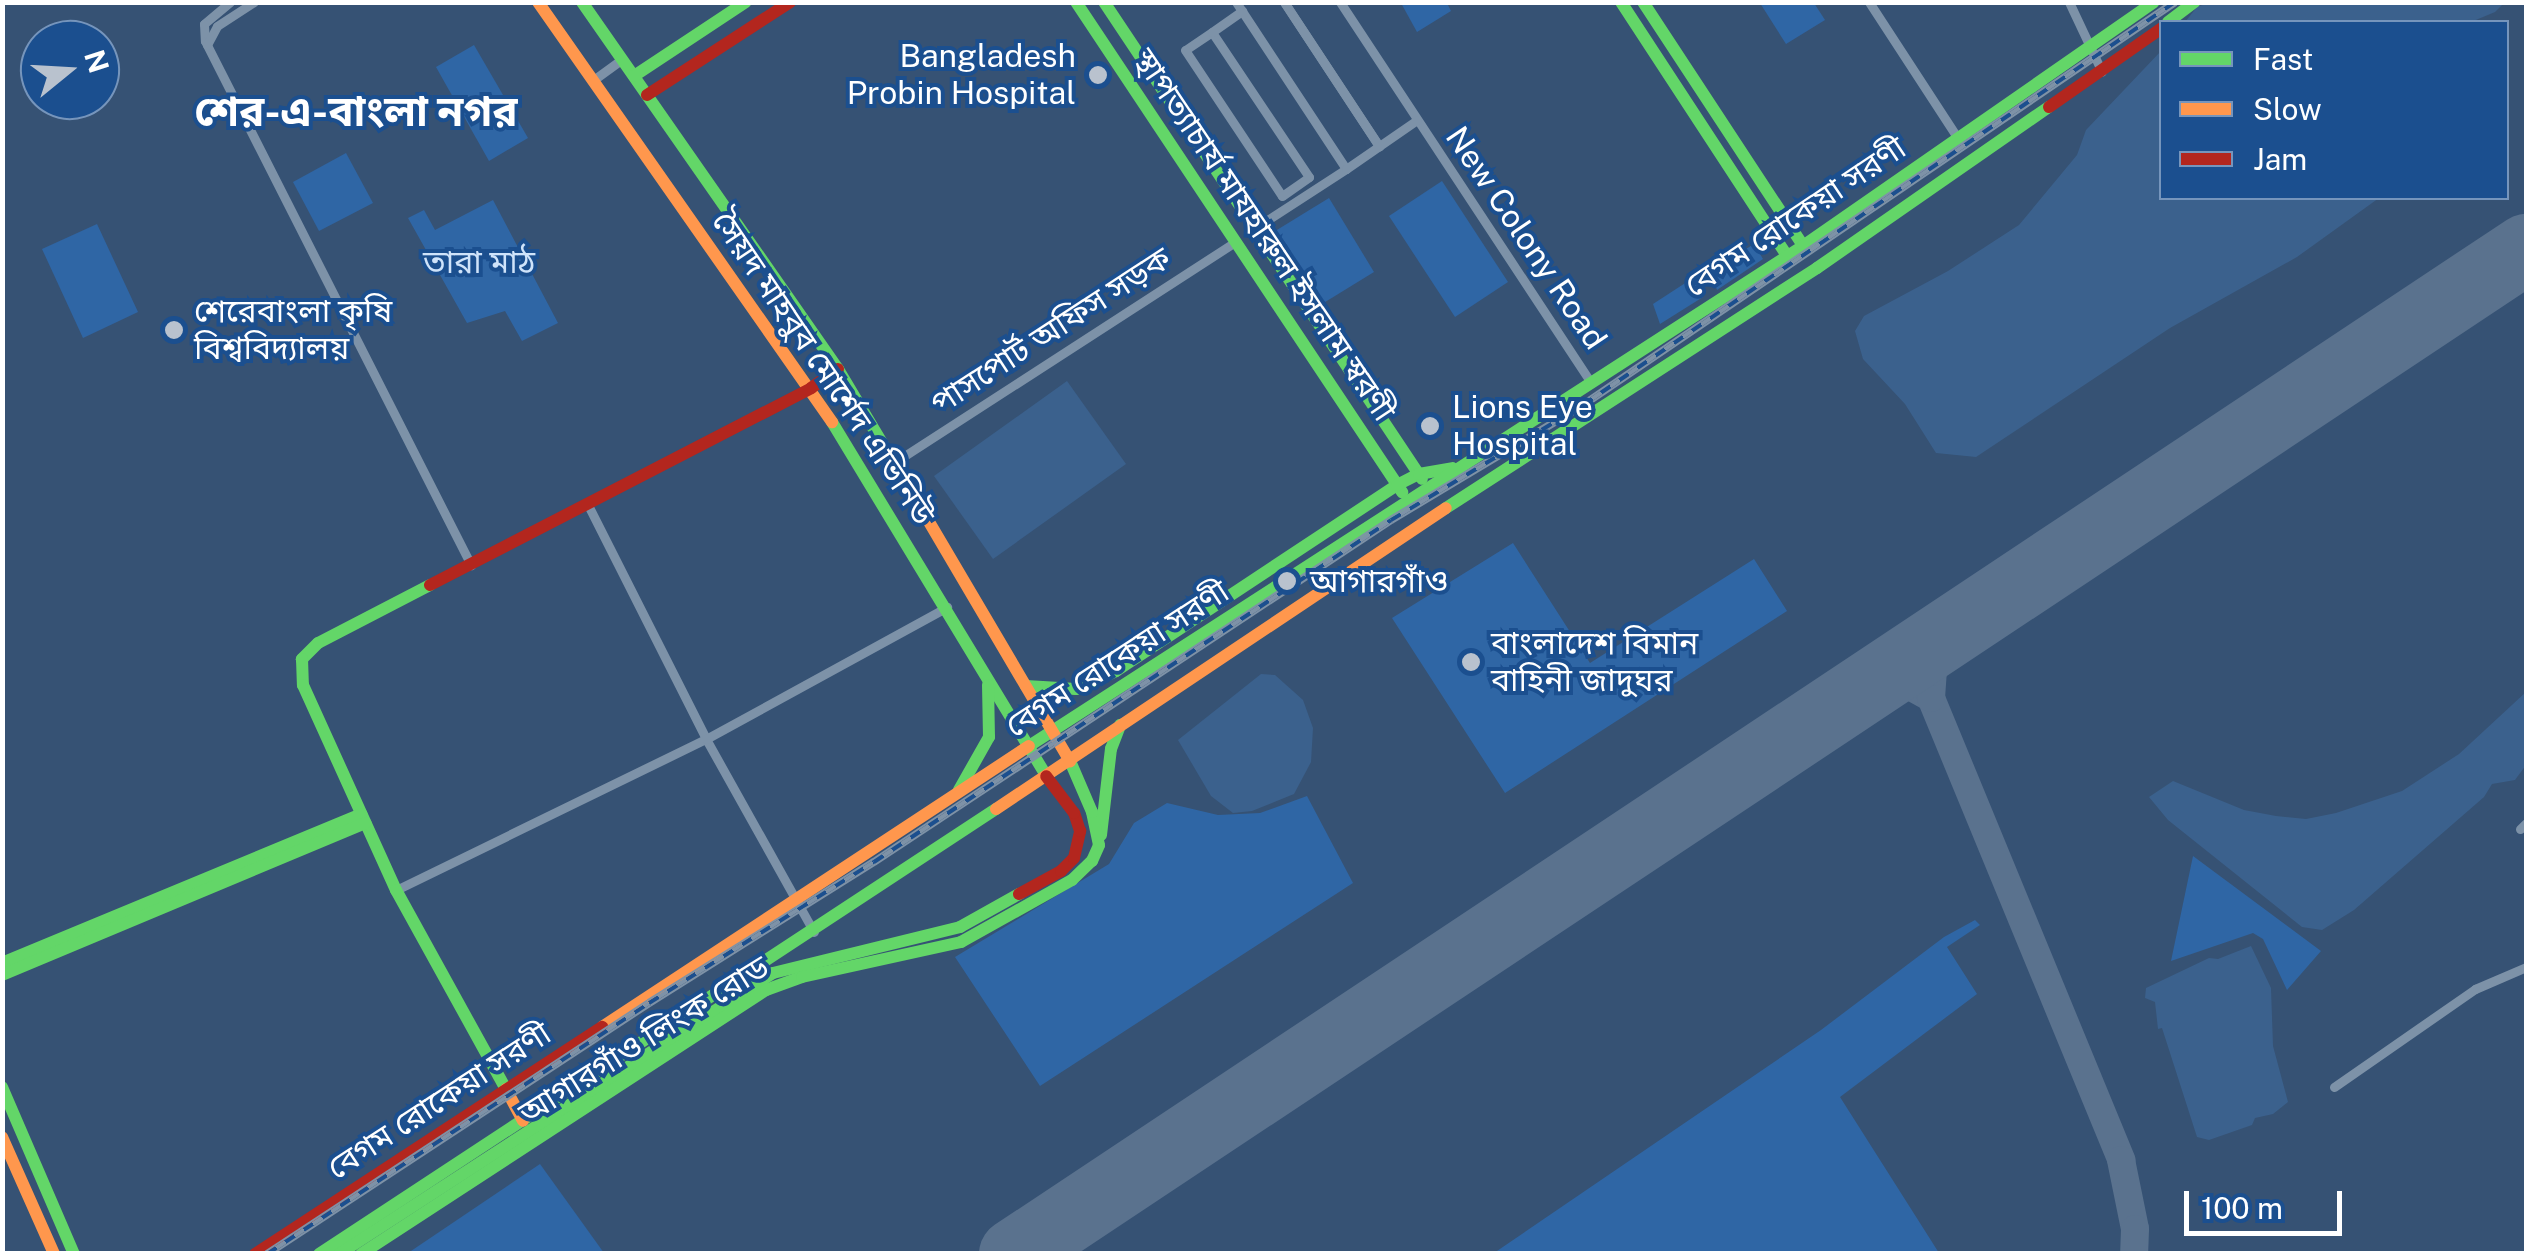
<!DOCTYPE html>
<meta charset="utf-8">
<style>
body{margin:0}
#map{position:relative;width:2529px;height:1256px;overflow:hidden;background:#365274;font-family:"Public Sans","Noto Sans Bengali",sans-serif}
div>[style]{position:absolute}
[style*='--x']{left:calc(var(--x)*1px);top:calc(var(--y)*1px);width:calc(var(--w)*1px);rotate:calc(var(--a)*1deg)}
.green>*{inset:0;background:#2f66a5}
.water>*{inset:0;background:#3b618d}
.taxiway>*{height:28px;margin:-14px;padding:0 14px;transform-origin:14px;border-radius:14px;background:#5a728e}
.runway>*{height:70px;margin:-35px;padding:0 35px;transform-origin:35px;border-radius:35px;background:#5a728e}
.street>*{height:9px;margin:-4.5px;padding:0 4.5px;transform-origin:4.5px;border-radius:4.5px;background:#7d92a8}
.fast>*{height:12px;margin:-6px;padding:0 6px;transform-origin:6px;border-radius:6px;background:#63d668}
.slow>*{height:12px;margin:-6px;padding:0 6px;transform-origin:6px;border-radius:6px;background:#ff974d}
.jam>*{height:12px;margin:-6px;padding:0 6px;transform-origin:6px;border-radius:6px;background:#b3261e}
.rail>*{height:8px;margin-top:-4px;transform-origin:0;background:repeating-linear-gradient(90deg,#1b4f8f 0 11px,#7e92a7 0 22px);box-sizing:border-box;border-block:2px solid #7e92a7}
.dots>*{width:28px;height:28px;translate:-50% -50%;box-sizing:border-box;border:5px solid #1b4f8f;border-radius:50%}
span{translate:-50% -50%;white-space:nowrap;text-align:center;line-height:1.15;-webkit-text-stroke:8px #1b4f8f;paint-order:stroke}
.poi-label{font-size:32px;color:#fff}
.right{translate:-100% -50%;text-align:right}
.left{translate:0 -50%;text-align:left}
.street-label{font-size:32px;color:#fff}
.park-label{font-size:32px;color:#cfe3fa}
.district-label{font-size:42px;color:#fff;font-weight:700}
.frame{position:absolute;inset:0;border:5px solid #fff;pointer-events:none}
.legend{position:absolute;left:2159px;top:20px;width:350px;height:180px;box-sizing:border-box;background:#1b4f8f;border:2px solid #7695bc;margin:0;padding:12px 18px;list-style:none;font-size:30px;color:#fff}
.legend li{display:flex;align-items:center;gap:20px;height:50px}
.legend b{width:50px;border:2px solid #7695bc}
.north{position:absolute;left:20px;top:20px;width:100px;height:100px;box-sizing:border-box;background:#1b4f8f;border:2px solid #7695bc;border-radius:50%;rotate:72deg;font-size:28px;font-weight:700;line-height:40px;text-align:center;color:#fff}
.north::after{content:'';display:block;margin:auto;width:35px;height:45px;background:#b9c2ce;clip-path:polygon(50% 0,100% 100%,50% 72%,0 100%)}
.scale{position:absolute;left:2184px;top:1191px;width:158px;height:45px;box-sizing:border-box;border:5px solid #fff;border-top:0;padding-left:12px;font-size:30px;line-height:35px;white-space:nowrap;color:#fff;-webkit-text-stroke:8px #1b4f8f;paint-order:stroke}
</style>
<div id="map">
<div class="green">
<div style="clip-path:polygon(1401px 3px,1447px 3px,1451px 11px,1417px 32px)"></div>
<div style="clip-path:polygon(1760px 3px,1814px 3px,1825px 20px,1786px 44px)"></div>
<div style="clip-path:polygon(474px 45px,528px 138px,489px 161px,436px 67px)"></div>
<div style="clip-path:polygon(346px 153px,373px 203px,319px 231px,293px 182px)"></div>
<div style="clip-path:polygon(1442px 181px,1508px 282px,1455px 317px,1389px 216px)"></div>
<div style="clip-path:polygon(1329px 198px,1374px 272px,1317px 307px,1272px 233px)"></div>
<div style="clip-path:polygon(493px 200px,558px 323px,522px 341px,505px 311px,467px 323px,408px 218px,424px 210px,435px 230px)"></div>
<div style="clip-path:polygon(97px 224px,138px 312px,83px 338px,42px 249px)"></div>
<div style="clip-path:polygon(1754px 244px,1763px 259px,1717px 290px,1710px 271px)"></div>
<div style="clip-path:polygon(1693px 278px,1703px 297px,1660px 324px,1653px 304px)"></div>
<div style="clip-path:polygon(1513px 543px,1590px 663px,1754px 559px,1787px 611px,1505px 793px,1392px 618px)"></div>
<div style="clip-path:polygon(1307px 796px,1353px 883px,1040px 1086px,955px 957px,1109px 864px,1134px 823px,1167px 803px,1218px 815px,1260px 813px)"></div>
<div style="clip-path:polygon(2193px 856px,2321px 951px,2287px 990px,2263px 939px,2253px 933px,2171px 961px)"></div>
<div style="clip-path:polygon(1975px 920px,1980px 925px,1947px 947px,1977px 994px,1840px 1097px,1939px 1253px,1494px 1253px,1821px 1030px,1944px 937px)"></div>
<div style="clip-path:polygon(540px 1164px,604px 1253px,408px 1253px)"></div>
</div>
<div class="water">
<div style="clip-path:polygon(2208px 3px,2504px 3px,2495px 12px,2471px 22px,2185px 22px,2197px 7px)"></div>
<div style="clip-path:polygon(2161px 51px,2162px 198px,2379px 198px,2297px 257px,2170px 328px,1976px 457px,1936px 453px,1905px 404px,1863px 359px,1855px 331px,1864px 316px,1948px 271px,2019px 225px,2077px 155px,2086px 130px)"></div>
<div style="clip-path:polygon(1067px 381px,1126px 464px,993px 559px,934px 476px)"></div>
<div style="clip-path:polygon(1261px 674px,1275px 675px,1303px 700px,1313px 728px,1311px 762px,1294px 794px,1252px 811px,1233px 813px,1211px 796px,1178px 740px)"></div>
<div style="clip-path:polygon(2526px 692px,2526px 765px,2515px 780px,2492px 784px,2484px 797px,2354px 910px,2322px 930px,2302px 927px,2168px 820px,2149px 797px,2173px 781px,2244px 810px,2276px 816px,2306px 819px,2336px 813px,2402px 791px,2459px 754px)"></div>
<div style="clip-path:polygon(2251px 946px,2271px 988px,2273px 1046px,2288px 1102px,2273px 1114px,2255px 1118px,2252px 1125px,2209px 1140px,2197px 1137px,2162px 1028px,2158px 1029px,2155px 1002px,2145px 998px,2146px 988px,2209px 958px,2218px 959px)"></div>
</div>
<div class="taxiway">
<div style="--x:1876;--y:682;--w:30;--a:4"></div>
<div style="--x:1906;--y:684;--w:29;--a:29"></div>
<div style="--x:1931;--y:698;--w:500;--a:67.6"></div>
<div style="--x:2121;--y:1160;--w:70;--a:78.5"></div>
<div style="--x:2135;--y:1229;--w:25;--a:92"></div>
<div style="--x:1931;--y:698;--w:26;--a:-86"></div>
<div style="--x:1933;--y:672;--w:42;--a:-67.7"></div>
</div>
<div class="runway">
<div style="--x:1014;--y:1254;--w:1816;--a:-33.61"></div>
</div>
<div class="street">
<div style="--x:230;--y:2;--w:34;--a:140"></div>
<div style="--x:204;--y:24;--w:17;--a:87"></div>
<div style="--x:205;--y:41;--w:588;--a:63.09"></div>
<div style="--x:1236;--y:2;--w:200;--a:56.6"></div>
<div style="--x:1346;--y:169;--w:108;--a:147"></div>
<div style="--x:1284;--y:2;--w:173;--a:56.6"></div>
<div style="--x:1379;--y:146;--w:173;--a:-123.4"></div>
<div style="--x:1340;--y:2;--w:455;--a:56.6"></div>
<div style="--x:1869;--y:2;--w:165;--a:56.9"></div>
<div style="--x:2069;--y:2;--w:77;--a:64.8"></div>
<div style="--x:1212;--y:32;--w:32;--a:146"></div>
<div style="--x:1185;--y:50;--w:175;--a:56.4"></div>
<div style="--x:1282;--y:196;--w:33;--a:-35"></div>
<div style="--x:1309;--y:177;--w:174;--a:-123.8"></div>
<div style="--x:1212;--y:32;--w:37;--a:-35"></div>
<div style="--x:207;--y:45;--w:21;--a:-62"></div>
<div style="--x:217;--y:26;--w:44;--a:-33"></div>
<div style="--x:592;--y:81;--w:37;--a:-36"></div>
<div style="--x:1346;--y:169;--w:86;--a:-34.6"></div>
<div style="--x:895;--y:462;--w:405;--a:-32.9"></div>
<div style="--x:588;--y:505;--w:262;--a:63.2"></div>
<div style="--x:706;--y:739;--w:221;--a:60.8"></div>
<div style="--x:2520;--y:829;--w:8;--a:-45"></div>
<div style="--x:396;--y:890;--w:345;--a:-26"></div>
<div style="--x:706;--y:739;--w:275;--a:-28.7"></div>
<div style="--x:2334;--y:1087;--w:172;--a:-34.8"></div>
<div style="--x:2475;--y:989;--w:56;--a:-23.3"></div>
</div>
<div class="fast">
<div style="--x:582;--y:2;--w:447;--a:55.1"></div>
<div style="--x:838;--y:369;--w:170;--a:59.2"></div>
<div style="--x:1076;--y:2;--w:589;--a:56.36"></div>
<div style="--x:1104;--y:2;--w:573;--a:56.31"></div>
<div style="--x:1621;--y:2;--w:303;--a:56.8"></div>
<div style="--x:1643;--y:2;--w:292;--a:56.7"></div>
<div style="--x:2168;--y:22;--w:34;--a:-37"></div>
<div style="--x:634;--y:76;--w:134;--a:-33.5"></div>
<div style="--x:832;--y:422;--w:414;--a:58.8"></div>
<div style="--x:1446;--y:508;--w:442;--a:-32.9"></div>
<div style="--x:1817;--y:268;--w:282;--a:-34.8"></div>
<div style="--x:430;--y:585;--w:126;--a:152.6"></div>
<div style="--x:318;--y:643;--w:23;--a:135"></div>
<div style="--x:302;--y:659;--w:26;--a:88"></div>
<div style="--x:303;--y:685;--w:225;--a:65.6"></div>
<div style="--x:396;--y:890;--w:227;--a:61.1"></div>
<div style="--x:1026;--y:686;--w:50;--a:3.4"></div>
<div style="--x:1076;--y:689;--w:44;--a:-24.2"></div>
<div style="--x:1116;--y:671;--w:337;--a:-33.5"></div>
<div style="--x:1397;--y:485;--w:25;--a:-27"></div>
<div style="--x:1419;--y:474;--w:34;--a:-10"></div>
<div style="--x:1029;--y:746;--w:921;--a:-32.86"></div>
<div style="--x:1803;--y:246;--w:427;--a:-34.8"></div>
<div style="--x:959;--y:790;--w:61;--a:-60.5"></div>
<div style="--x:989;--y:737;--w:52;--a:-91.1"></div>
<div style="--x:1101;--y:835;--w:87;--a:-83.4"></div>
<div style="--x:1111;--y:749;--w:26;--a:-69"></div>
<div style="--x:2;--y:963;--w:389;--a:-22.5"></div>
<div style="--x:2;--y:975;--w:394;--a:-22.7"></div>
<div style="--x:2;--y:1087;--w:182;--a:66.7"></div>
<div style="--x:319;--y:1254;--w:810;--a:-33.32"></div>
<div style="--x:339;--y:1254;--w:517;--a:-32.92"></div>
<div style="--x:773;--y:973;--w:193;--a:-13.8"></div>
<div style="--x:960;--y:927;--w:68;--a:-29.2"></div>
<div style="--x:361;--y:1254;--w:483;--a:-33.1"></div>
<div style="--x:766;--y:990;--w:38;--a:-20"></div>
<div style="--x:802;--y:977;--w:163;--a:-12.4"></div>
<div style="--x:961;--y:942;--w:127;--a:-29.2"></div>
<div style="--x:1072;--y:880;--w:28;--a:-44"></div>
<div style="--x:1092;--y:861;--w:17;--a:-66"></div>
<div style="--x:1099;--y:845;--w:34;--a:-102"></div>
<div style="--x:1092;--y:812;--w:56;--a:-113.3"></div>
</div>
<div class="slow">
<div style="--x:538;--y:2;--w:513;--a:55.01"></div>
<div style="--x:925;--y:515;--w:286;--a:59.5"></div>
<div style="--x:996;--y:809;--w:541;--a:-33.78"></div>
<div style="--x:602;--y:1027;--w:511;--a:-33.35"></div>
<div style="--x:506;--y:1089;--w:36;--a:62"></div>
<div style="--x:2;--y:1137;--w:128;--a:66"></div>
</div>
<div class="jam">
<div style="--x:647;--y:95;--w:171;--a:-33"></div>
<div style="--x:2049;--y:107;--w:138;--a:-35"></div>
<div style="--x:811;--y:388;--w:33;--a:-35"></div>
<div style="--x:430;--y:585;--w:429;--a:-27.3"></div>
<div style="--x:1019;--y:894;--w:48;--a:-28.7"></div>
<div style="--x:1061;--y:871;--w:18;--a:-45"></div>
<div style="--x:1074;--y:858;--w:28;--a:-77"></div>
<div style="--x:1080;--y:831;--w:19;--a:-108"></div>
<div style="--x:1074;--y:813;--w:46;--a:-127.1"></div>
<div style="--x:255;--y:1254;--w:415;--a:-33.2"></div>
</div>
<div class="rail">
<div style="--x:267;--y:1254;--w:457;--a:-33.3"></div>
<div style="--x:649;--y:1003;--w:266;--a:-32.1"></div>
<div style="--x:874;--y:862;--w:620;--a:-33.48"></div>
<div style="--x:1391;--y:520;--w:224;--a:-30.9"></div>
<div style="--x:1583;--y:405;--w:716;--a:-34.24"></div>
</div>
<div class="dots">
<div style="left:1098px;top:75px;background:#b9c2ce"></div>
<div style="left:174px;top:330px;background:#b9c2ce"></div>
<div style="left:1430px;top:426px;background:#b9c2ce"></div>
<div style="left:1287px;top:581px;background:#b9c2ce"></div>
<div style="left:1471px;top:662px;background:#b9c2ce"></div>
</div>
<div class="poi-label">
<span class="right" style="left:1076px;top:75px">Bangladesh<br>Probin Hospital</span>
<span class="left" style="left:194px;top:330px">শেরেবাংলা কৃষি<br>বিশ্ববিদ্যালয়</span>
<span class="left" style="left:1452px;top:426px">Lions Eye<br>Hospital</span>
<span class="left" style="left:1310px;top:581px">আগারগাঁও</span>
<span class="left" style="left:1491px;top:662px">বাংলাদেশ বিমান<br>বাহিনী জাদুঘর</span>
</div>
<div class="street-label">
<span style="left:1795px;top:217px;rotate:-34deg">বেগম রোকেয়া সরণী</span>
<span style="left:1264px;top:235px;rotate:56deg">স্থাপত্যাচার্য মাযহারুল ইসলাম স্বরণী</span>
<span style="left:1526px;top:238px;rotate:56deg">New Colony Road</span>
<span style="left:1051px;top:331px;rotate:-33deg">পাসপোর্ট অফিস সড়ক</span>
<span style="left:823px;top:368px;rotate:56deg">সৈয়দ মাহবুব মোর্শেদ এভিনিউ</span>
<span style="left:1117px;top:659px;rotate:-33deg">বেগম রোকেয়া সরণী</span>
<span style="left:644px;top:1040px;rotate:-32deg">আগারগাঁও লিংক রোড</span>
<span style="left:439px;top:1101px;rotate:-33deg">বেগম রোকেয়া সরণী</span>
</div>
<div class="park-label">
<span style="left:479px;top:262px">তারা মাঠ</span>
</div>
<div class="district-label">
<span style="left:356px;top:111px">শের-এ-বাংলা নগর</span>
</div>
<div class="frame"></div>
<ul class="legend">
<li><b style="height:12px;background:#63d668"></b>Fast</li>
<li><b style="height:12px;background:#ff974d"></b>Slow</li>
<li><b style="height:12px;background:#b3261e"></b>Jam</li>
</ul>
<div class="north">N</div>
<div class="scale">100 m</div>
</div>
